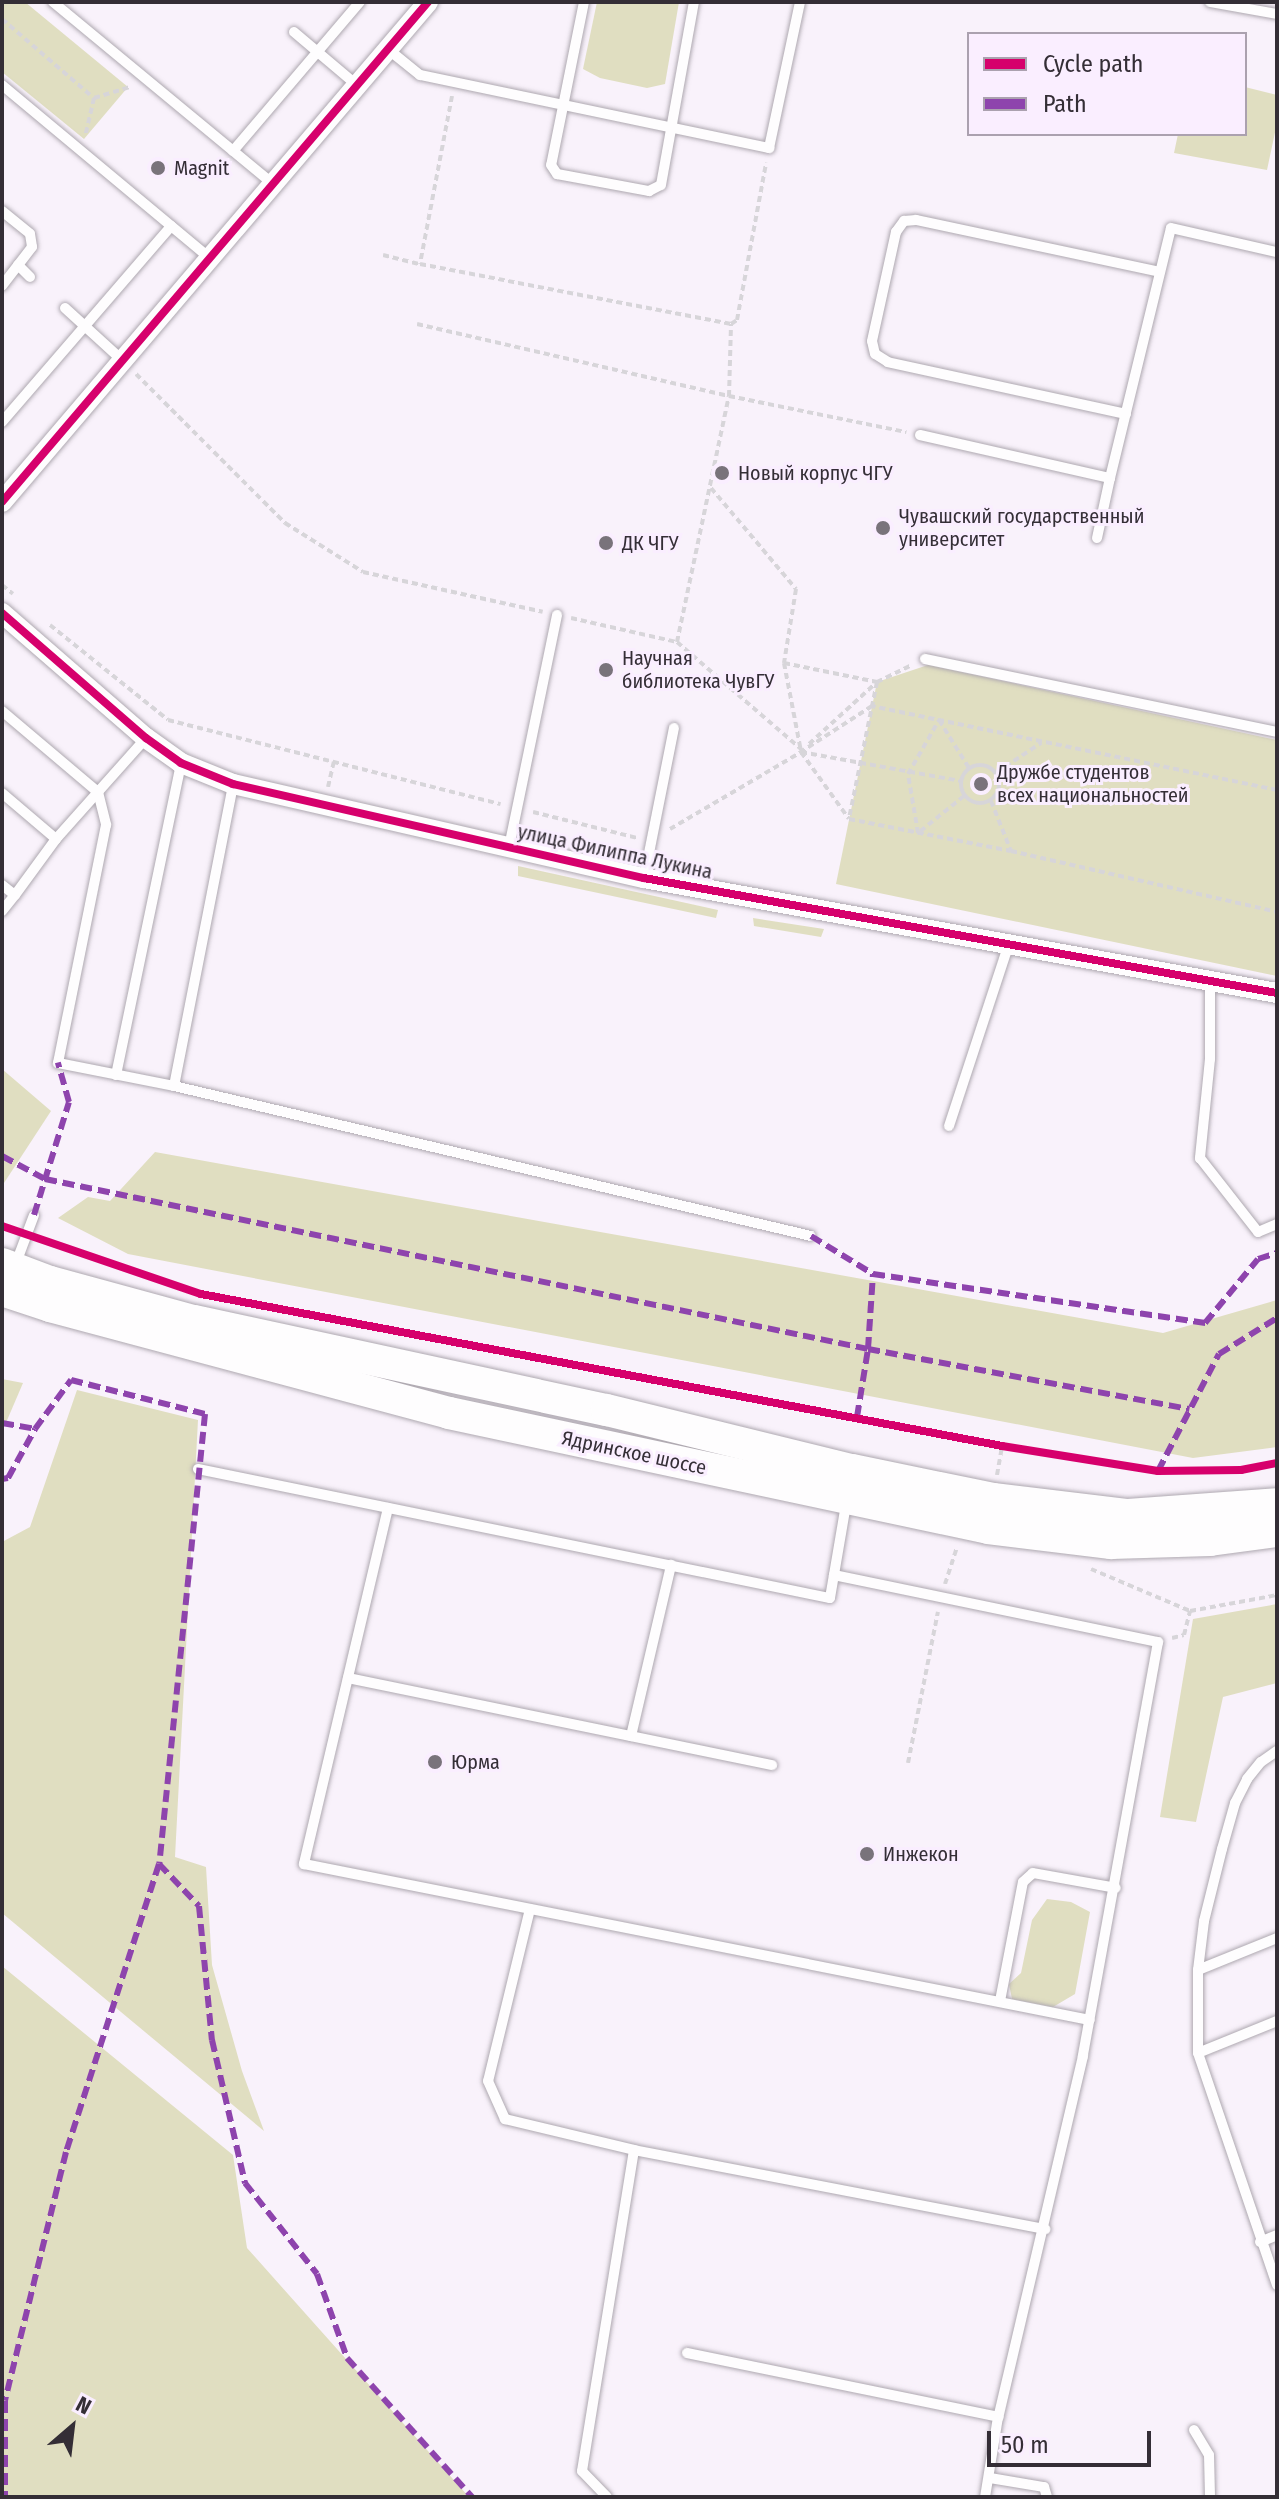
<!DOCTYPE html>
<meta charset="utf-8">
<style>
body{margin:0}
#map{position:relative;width:1279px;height:2499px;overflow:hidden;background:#f9f2fb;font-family:"Fira Sans Condensed",sans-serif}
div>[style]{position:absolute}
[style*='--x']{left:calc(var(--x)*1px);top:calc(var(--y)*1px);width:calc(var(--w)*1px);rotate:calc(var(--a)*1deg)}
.green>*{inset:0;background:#e0dec1}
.path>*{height:4px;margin-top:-2px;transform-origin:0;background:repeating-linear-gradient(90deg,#d7d5d9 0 6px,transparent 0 10px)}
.path>.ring{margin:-2px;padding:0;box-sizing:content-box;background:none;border:4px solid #d7d5d9;border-radius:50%}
.roads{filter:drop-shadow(0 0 2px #aea8b0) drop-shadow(0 0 2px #aea8b0)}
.lane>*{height:10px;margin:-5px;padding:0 5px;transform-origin:5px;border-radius:5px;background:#fefdfe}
.street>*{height:20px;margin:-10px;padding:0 10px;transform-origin:10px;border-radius:10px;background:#fefdfe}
.primary>*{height:32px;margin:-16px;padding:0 16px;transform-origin:16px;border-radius:16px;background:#fefdfe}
.quiet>*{height:6px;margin-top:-3px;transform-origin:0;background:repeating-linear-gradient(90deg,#8e44ad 0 12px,transparent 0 18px)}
.cycleway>*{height:8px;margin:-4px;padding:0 4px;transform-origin:4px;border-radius:4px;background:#d6006c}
.dots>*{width:22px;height:22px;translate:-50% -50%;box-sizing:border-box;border:4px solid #faeeff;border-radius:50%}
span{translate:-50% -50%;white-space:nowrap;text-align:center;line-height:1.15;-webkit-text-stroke:6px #faeeff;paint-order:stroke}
.poi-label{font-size:20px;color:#342e36}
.left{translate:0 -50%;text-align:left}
.street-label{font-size:20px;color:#342e36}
.frame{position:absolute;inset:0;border:4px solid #342e36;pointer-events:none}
.legend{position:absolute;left:967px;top:32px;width:280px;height:104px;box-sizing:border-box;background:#faeeff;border:2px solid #aba1af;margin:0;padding:10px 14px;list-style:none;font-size:24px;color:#342e36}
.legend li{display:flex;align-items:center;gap:16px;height:40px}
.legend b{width:40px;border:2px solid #aba1af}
.north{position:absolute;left:32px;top:2387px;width:80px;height:80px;-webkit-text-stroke:6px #faeeff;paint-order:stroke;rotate:28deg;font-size:22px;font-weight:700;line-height:32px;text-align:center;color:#342e36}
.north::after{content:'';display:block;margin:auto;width:28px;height:36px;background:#342e36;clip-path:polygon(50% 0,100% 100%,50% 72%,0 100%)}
.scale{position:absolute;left:987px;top:2431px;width:164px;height:36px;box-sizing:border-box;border:4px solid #342e36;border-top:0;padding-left:10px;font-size:24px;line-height:28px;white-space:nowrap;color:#342e36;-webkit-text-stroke:6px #faeeff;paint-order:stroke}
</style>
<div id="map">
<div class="green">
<div style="clip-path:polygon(2px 2px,25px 2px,128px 87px,84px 139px,2px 72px)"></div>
<div style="clip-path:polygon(597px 2px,679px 2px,665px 84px,647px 88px,600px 78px,583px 69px)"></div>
<div style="clip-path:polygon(1245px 87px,1277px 95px,1277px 123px,1267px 170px,1174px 153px,1178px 134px,1245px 134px)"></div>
<div style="clip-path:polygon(928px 665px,1277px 740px,1277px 976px,836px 884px,877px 682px)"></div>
<div style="clip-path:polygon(518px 866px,718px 910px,716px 918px,518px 876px)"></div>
<div style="clip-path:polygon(753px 918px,824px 929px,821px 937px,754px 926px)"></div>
<div style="clip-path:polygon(2px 1069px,51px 1111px,4px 1183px,2px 1183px)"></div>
<div style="clip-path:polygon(155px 1152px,1163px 1333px,1277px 1300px,1277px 1447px,1193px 1458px,128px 1254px,58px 1218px,88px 1197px,110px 1201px)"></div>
<div style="clip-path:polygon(2px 1379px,23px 1383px,2px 1432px)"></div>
<div style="clip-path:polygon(77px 1390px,198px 1420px,175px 1857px,206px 1867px,212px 1965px,242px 2071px,264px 2131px,2px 1913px,2px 1542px,30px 1527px)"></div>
<div style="clip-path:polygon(1277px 1604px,1277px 1683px,1223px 1697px,1196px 1822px,1160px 1817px,1193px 1619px)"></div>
<div style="clip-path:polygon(1047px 1899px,1071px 1902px,1090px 1912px,1075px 1994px,1053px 2007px,1012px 1999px,1009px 1984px,1021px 1973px,1032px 1920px)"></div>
<div style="clip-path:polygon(2px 1966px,233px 2155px,247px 2248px,469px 2497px,2px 2497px)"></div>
</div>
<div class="path">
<div style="--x:2;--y:19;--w:121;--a:40.7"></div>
<div style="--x:94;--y:98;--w:37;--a:103"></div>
<div style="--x:452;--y:96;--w:171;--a:100.8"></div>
<div style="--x:420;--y:264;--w:317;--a:10.9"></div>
<div style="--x:731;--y:324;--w:7;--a:-34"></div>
<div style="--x:737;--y:320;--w:160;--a:-79.5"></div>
<div style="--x:94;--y:98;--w:38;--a:-17"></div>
<div style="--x:383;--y:255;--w:38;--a:14"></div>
<div style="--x:417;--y:324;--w:320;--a:13"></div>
<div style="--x:729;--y:396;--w:181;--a:11.5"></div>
<div style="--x:136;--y:374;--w:211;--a:45"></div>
<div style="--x:285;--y:523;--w:92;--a:32.1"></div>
<div style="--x:363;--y:572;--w:184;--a:12.5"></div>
<div style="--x:711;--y:488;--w:132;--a:49.9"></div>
<div style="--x:796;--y:589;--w:75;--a:99.2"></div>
<div style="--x:784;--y:663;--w:95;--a:11.5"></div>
<div style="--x:877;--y:682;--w:140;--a:101.6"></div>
<div style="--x:2;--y:585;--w:14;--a:39"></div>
<div style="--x:571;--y:618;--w:109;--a:12.8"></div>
<div style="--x:677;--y:642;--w:251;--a:-78.1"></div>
<div style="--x:729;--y:396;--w:72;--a:-88.4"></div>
<div style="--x:50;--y:625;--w:151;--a:38.8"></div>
<div style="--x:168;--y:720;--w:343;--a:14.2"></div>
<div style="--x:677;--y:642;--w:165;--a:40.8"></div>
<div style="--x:784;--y:663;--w:90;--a:79.1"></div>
<div style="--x:809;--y:744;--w:92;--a:-42.4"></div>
<div style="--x:877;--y:682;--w:39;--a:-26"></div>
<div class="ring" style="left:961px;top:765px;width:34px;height:34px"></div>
<div style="--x:997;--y:772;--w:53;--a:-33.4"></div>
<div style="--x:328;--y:787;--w:26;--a:-77"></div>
<div style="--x:1277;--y:790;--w:414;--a:-168.3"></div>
<div style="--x:872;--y:706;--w:85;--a:147.1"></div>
<div style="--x:801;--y:752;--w:82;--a:54.4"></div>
<div style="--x:849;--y:819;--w:165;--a:11.2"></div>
<div style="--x:1011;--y:851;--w:273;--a:12.9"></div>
<div style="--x:964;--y:796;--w:59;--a:141.2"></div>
<div style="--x:918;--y:833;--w:60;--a:-99.6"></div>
<div style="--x:908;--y:774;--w:62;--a:-60.1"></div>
<div style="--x:939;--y:720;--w:57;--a:58"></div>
<div style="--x:991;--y:801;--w:54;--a:68.2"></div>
<div style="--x:533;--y:812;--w:107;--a:14"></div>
<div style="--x:670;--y:829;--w:152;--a:-30.4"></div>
<div style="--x:801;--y:752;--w:163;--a:10.3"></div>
<div style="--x:997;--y:1475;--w:29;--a:-80"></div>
<div style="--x:1091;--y:1569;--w:108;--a:23"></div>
<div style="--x:945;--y:1584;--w:38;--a:-72"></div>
<div style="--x:1172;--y:1638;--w:12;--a:-14"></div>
<div style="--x:1184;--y:1635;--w:25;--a:-76"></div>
<div style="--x:1190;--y:1611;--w:88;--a:-10.4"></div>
<div style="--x:908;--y:1763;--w:154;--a:-78.8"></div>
</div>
<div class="roads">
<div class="lane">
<div style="--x:53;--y:2;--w:287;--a:39.6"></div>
<div style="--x:584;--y:2;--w:166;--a:101.4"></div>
<div style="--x:551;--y:165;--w:11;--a:56"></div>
<div style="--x:557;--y:174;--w:94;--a:10.5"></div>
<div style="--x:649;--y:191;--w:13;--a:-27"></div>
<div style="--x:661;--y:185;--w:186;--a:-79.8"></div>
<div style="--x:1210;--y:2;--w:68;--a:10.2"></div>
<div style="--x:294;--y:32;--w:84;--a:40.2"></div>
<div style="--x:389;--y:50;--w:40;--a:39"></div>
<div style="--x:420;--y:75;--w:357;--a:11.8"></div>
<div style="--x:769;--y:148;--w:149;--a:-78"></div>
<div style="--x:2;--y:85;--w:272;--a:39.8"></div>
<div style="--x:233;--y:151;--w:196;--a:-49.6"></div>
<div style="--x:2;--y:211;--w:36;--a:39"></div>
<div style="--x:30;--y:234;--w:13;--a:81"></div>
<div style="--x:32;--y:247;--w:49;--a:127.6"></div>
<div style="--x:18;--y:265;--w:17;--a:45"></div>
<div style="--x:65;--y:308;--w:79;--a:42.4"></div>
<div style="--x:1126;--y:414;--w:244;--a:-167.7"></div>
<div style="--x:888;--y:362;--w:15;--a:-148"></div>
<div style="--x:875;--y:354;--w:13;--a:-103"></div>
<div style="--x:872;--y:341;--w:112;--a:-77.6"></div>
<div style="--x:896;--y:232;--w:14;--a:-54"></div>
<div style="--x:904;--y:221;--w:12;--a:-5"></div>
<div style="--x:916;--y:220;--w:249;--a:12"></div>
<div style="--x:2;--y:422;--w:259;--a:-49.2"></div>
<div style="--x:920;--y:435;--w:195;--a:12.8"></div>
<div style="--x:1110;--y:478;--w:257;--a:-76.3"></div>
<div style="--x:1171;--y:228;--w:109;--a:12.8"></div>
<div style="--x:1097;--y:538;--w:61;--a:-77.8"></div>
<div style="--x:925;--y:659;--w:359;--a:11.7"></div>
<div style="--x:2;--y:711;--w:126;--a:40.2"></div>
<div style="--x:98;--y:792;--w:34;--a:76"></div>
<div style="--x:106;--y:825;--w:243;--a:101.4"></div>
<div style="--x:58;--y:1063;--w:118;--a:11.2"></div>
<div style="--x:174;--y:1086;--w:654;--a:13.25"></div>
<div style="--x:2;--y:793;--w:71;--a:40.4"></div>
<div style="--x:509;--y:847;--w:237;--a:-78.3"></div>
<div style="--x:644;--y:878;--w:153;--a:-78.7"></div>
<div style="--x:2;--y:885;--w:16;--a:38"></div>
<div style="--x:15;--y:895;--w:69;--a:-53.8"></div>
<div style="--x:56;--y:839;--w:135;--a:-48.3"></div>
<div style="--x:2;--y:911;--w:21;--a:-51"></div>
<div style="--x:1210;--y:979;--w:80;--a:90"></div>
<div style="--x:1210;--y:1059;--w:100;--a:95.8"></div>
<div style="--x:1200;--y:1158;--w:94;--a:51.9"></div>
<div style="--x:1258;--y:1232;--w:21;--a:-23"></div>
<div style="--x:116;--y:1075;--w:319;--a:-78.2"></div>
<div style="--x:174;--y:1086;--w:308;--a:-78.9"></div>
<div style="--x:949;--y:1126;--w:193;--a:-71.8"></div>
<div style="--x:16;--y:1263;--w:51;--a:-69.4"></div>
<div style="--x:198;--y:1469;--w:645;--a:11.54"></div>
<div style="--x:830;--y:1598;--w:95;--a:-80.3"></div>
<div style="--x:388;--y:1508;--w:366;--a:103.3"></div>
<div style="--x:304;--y:1864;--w:801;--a:11.23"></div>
<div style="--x:834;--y:1575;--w:331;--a:11.7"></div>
<div style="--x:1158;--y:1642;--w:421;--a:100.3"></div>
<div style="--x:1083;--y:2056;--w:371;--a:103.2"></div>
<div style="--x:998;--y:2417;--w:81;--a:99.2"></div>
<div style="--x:348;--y:1678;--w:433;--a:11.6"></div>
<div style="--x:631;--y:1736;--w:176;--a:-76.8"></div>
<div style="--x:530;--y:1909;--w:177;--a:103.7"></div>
<div style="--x:488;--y:2081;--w:42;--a:65.9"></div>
<div style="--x:505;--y:2119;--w:133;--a:13.5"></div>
<div style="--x:634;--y:2150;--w:419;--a:10.9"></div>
<div style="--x:1198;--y:1970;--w:85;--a:-22.1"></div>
<div style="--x:1000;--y:2001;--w:121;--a:-79.1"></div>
<div style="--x:1023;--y:1882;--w:13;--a:-42"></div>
<div style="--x:1033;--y:1873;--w:84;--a:10.2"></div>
<div style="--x:1277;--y:2021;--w:85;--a:157.9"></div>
<div style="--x:1198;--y:2053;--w:245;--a:71.2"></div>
<div style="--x:1198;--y:2053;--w:83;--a:-90"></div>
<div style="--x:1198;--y:1970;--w:49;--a:-83"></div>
<div style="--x:1204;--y:1921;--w:74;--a:-76"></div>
<div style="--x:1222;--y:1849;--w:48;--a:-74.2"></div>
<div style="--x:1235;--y:1803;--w:27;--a:-63"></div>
<div style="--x:1247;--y:1779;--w:22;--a:-51"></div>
<div style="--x:1261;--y:1762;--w:19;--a:-35"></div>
<div style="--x:1260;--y:2242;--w:18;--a:-22"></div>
<div style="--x:687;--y:2353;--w:318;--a:11.6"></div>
<div style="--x:1194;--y:2430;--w:29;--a:59"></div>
<div style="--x:1209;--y:2455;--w:42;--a:88.6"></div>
<div style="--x:990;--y:2478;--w:55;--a:9.5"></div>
<div style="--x:1044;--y:2487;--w:10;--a:73"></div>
<div style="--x:607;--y:2497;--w:36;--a:-134"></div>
<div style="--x:582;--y:2471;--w:325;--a:-80.8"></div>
</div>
<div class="street">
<div style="--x:2;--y:502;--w:657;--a:-49.57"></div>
<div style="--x:2;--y:613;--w:191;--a:41"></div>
<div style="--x:146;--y:738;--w:43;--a:35.5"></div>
<div style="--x:181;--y:763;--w:56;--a:22"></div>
<div style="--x:233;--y:784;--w:422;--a:12.9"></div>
<div style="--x:644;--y:878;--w:643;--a:10.3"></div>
</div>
<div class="primary">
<div style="--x:2;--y:1264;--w:51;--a:20.6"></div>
<div style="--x:50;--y:1282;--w:149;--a:15.2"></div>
<div style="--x:194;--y:1321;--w:422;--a:12.2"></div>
<div style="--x:607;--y:1410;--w:252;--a:13.8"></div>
<div style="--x:852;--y:1470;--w:144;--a:11.6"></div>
<div style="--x:993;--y:1499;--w:136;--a:6.8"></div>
<div style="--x:1128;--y:1515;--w:149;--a:-4.2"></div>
<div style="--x:2;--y:1290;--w:51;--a:18.4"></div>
<div style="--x:50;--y:1306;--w:413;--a:15"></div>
<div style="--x:449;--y:1413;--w:551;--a:12.04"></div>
<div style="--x:988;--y:1528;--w:124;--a:7"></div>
<div style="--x:1111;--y:1543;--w:99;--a:-1.7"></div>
<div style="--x:1210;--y:1540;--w:68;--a:-7.7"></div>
</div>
</div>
<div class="quiet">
<div style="--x:2;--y:1156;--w:49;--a:28.1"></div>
<div style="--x:45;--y:1179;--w:840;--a:11.67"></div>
<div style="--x:868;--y:1349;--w:327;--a:10.6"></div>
<div style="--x:34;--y:1215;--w:118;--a:-72.8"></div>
<div style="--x:69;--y:1102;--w:41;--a:-105.8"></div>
<div style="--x:811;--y:1236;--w:73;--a:31.5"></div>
<div style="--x:873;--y:1274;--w:336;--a:8.4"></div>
<div style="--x:1205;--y:1323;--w:83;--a:-50.4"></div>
<div style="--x:1258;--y:1259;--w:20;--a:-18"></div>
<div style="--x:857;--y:1417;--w:69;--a:-80.8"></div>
<div style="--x:868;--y:1349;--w:75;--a:-86.2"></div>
<div style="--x:2;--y:1423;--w:34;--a:10"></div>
<div style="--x:1158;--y:1471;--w:132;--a:-62.5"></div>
<div style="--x:1219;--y:1354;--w:68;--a:-31.8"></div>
<div style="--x:2;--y:1479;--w:6;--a:-9"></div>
<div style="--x:8;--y:1478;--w:56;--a:-61.1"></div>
<div style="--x:35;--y:1429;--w:61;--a:-53.7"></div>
<div style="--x:71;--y:1380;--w:138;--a:14.2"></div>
<div style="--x:205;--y:1414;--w:452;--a:95.8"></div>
<div style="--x:159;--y:1864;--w:303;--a:107.9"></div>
<div style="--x:66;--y:2152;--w:256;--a:103.8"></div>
<div style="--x:5;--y:2401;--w:96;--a:90"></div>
<div style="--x:159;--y:1864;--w:58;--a:46.4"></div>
<div style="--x:199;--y:1906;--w:135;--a:84.5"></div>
<div style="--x:212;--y:2040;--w:147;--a:77"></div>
<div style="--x:245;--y:2183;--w:116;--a:51.6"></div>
<div style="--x:317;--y:2274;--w:89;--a:70.3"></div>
<div style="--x:347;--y:2358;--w:187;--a:48"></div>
</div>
<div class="cycleway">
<div style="--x:2;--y:502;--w:657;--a:-49.57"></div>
<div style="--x:2;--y:613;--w:191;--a:41"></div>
<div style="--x:146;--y:738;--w:43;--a:35.5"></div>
<div style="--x:181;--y:763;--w:56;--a:22"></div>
<div style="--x:233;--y:784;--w:422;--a:12.9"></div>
<div style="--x:644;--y:878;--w:643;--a:10.3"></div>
<div style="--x:2;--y:1226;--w:210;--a:18.9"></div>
<div style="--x:201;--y:1294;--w:815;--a:10.74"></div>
<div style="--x:1002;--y:1446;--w:158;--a:9.1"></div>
<div style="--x:1158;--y:1471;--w:83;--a:-0.7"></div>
<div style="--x:1241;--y:1470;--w:37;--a:-11"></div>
</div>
<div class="dots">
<div style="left:158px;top:168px;background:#79737b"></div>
<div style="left:722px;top:473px;background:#79737b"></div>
<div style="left:883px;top:528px;background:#79737b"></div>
<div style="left:606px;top:543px;background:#79737b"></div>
<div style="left:606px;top:670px;background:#79737b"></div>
<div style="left:981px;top:784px;background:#79737b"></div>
<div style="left:435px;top:1762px;background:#79737b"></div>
<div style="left:867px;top:1854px;background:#79737b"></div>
</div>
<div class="poi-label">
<span class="left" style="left:174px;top:168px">Magnit</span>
<span class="left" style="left:738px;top:473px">Новый корпус ЧГУ</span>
<span class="left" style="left:899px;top:528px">Чувашский государственный<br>университет</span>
<span class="left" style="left:622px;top:543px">ДК ЧГУ</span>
<span class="left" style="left:622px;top:670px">Научная<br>библиотека ЧувГУ</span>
<span class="left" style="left:997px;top:784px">Дружбе студентов<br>всех национальностей</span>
<span class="left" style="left:451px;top:1762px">Юрма</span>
<span class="left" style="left:883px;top:1854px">Инжекон</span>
</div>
<div class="street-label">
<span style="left:615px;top:852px;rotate:12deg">улица Филиппа Лукина</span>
<span style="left:634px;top:1453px;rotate:12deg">Ядринское шоссе</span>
</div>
<div class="frame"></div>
<ul class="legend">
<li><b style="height:10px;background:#d6006c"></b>Cycle path</li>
<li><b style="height:10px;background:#8e44ad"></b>Path</li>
</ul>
<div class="north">N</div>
<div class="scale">50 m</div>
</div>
